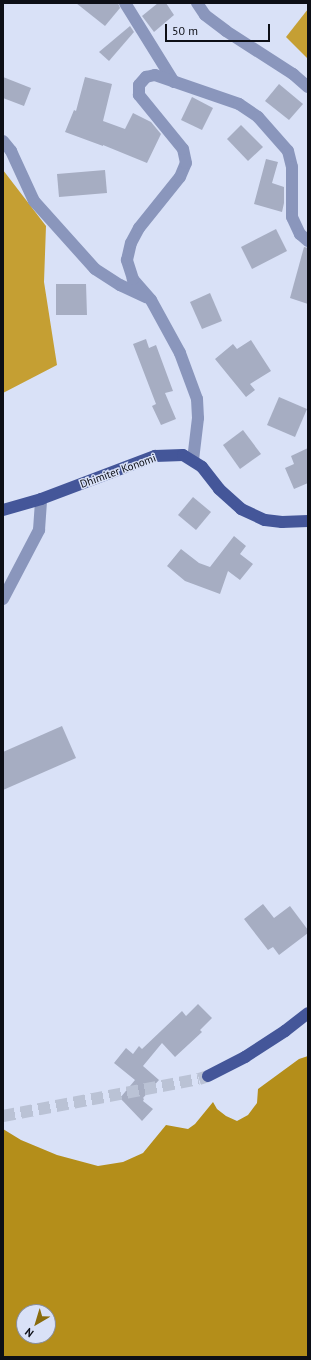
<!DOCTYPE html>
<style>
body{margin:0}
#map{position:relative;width:311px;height:1360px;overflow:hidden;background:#d9e1f7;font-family:"PT Sans",sans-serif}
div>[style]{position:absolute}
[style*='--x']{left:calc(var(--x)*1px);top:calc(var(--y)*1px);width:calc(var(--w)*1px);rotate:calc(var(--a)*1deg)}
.forest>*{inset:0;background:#c59f33}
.water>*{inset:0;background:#b48e1a}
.building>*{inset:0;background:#a6adc2}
.primary-tunnel>*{height:12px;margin-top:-6px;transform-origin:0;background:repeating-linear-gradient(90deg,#bac2d5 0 12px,transparent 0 18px)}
.street>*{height:12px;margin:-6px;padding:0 6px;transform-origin:6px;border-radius:6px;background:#8a96bc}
.primary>*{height:12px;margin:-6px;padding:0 6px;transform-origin:6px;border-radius:6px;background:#445699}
span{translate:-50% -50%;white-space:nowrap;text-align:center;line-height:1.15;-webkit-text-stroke:3px #d9e1f7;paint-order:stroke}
.street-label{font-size:11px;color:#0d0f16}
.frame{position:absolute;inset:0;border:4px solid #0d0f16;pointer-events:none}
.north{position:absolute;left:16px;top:1304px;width:40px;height:40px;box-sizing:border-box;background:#d9e1f7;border:1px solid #878d9d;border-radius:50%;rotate:218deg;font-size:11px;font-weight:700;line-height:16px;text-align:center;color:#0d0f16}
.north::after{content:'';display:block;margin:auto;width:14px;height:18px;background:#8a6c0c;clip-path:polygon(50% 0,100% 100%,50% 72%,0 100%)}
.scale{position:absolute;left:165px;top:24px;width:105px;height:18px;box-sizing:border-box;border:2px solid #0d0f16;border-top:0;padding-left:5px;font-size:12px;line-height:14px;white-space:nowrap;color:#0d0f16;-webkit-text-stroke:3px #d9e1f7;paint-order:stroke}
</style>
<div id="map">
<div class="forest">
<div style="clip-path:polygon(308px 9px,308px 59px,286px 37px)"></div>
<div style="clip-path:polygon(3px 170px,46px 226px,44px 282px,57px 365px,3px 393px)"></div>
</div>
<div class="water">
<div style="clip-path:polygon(evenodd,308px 1056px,308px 1357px,3px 1357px,3px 1129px,21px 1140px,57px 1155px,98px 1166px,123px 1162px,143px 1153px,166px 1125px,188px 1129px,195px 1124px,213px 1102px,217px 1109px,226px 1116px,237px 1121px,248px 1115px,257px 1103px,258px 1089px,299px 1059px,308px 1056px,24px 1312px,48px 1312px,48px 1336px,24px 1336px,24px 1312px)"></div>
</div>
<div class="building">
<div style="clip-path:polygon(76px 3px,118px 3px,120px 8px,105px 26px)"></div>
<div style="clip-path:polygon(158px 3px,166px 3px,174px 15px,154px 32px,142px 16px)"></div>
<div style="clip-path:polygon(130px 26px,134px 32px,109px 61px,99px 52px)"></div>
<div style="clip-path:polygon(3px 77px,31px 88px,24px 106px,3px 98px)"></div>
<div style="clip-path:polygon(85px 77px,112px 84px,103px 121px,125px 129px,133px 113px,151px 122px,161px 134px,147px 163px,103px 145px,103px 146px,65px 132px,74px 110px,76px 111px)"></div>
<div style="clip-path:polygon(279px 84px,303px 104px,289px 120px,265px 101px)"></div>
<div style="clip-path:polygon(192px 97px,213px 108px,202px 130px,181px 120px)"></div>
<div style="clip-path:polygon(241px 125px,263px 147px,248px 161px,227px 139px)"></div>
<div style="clip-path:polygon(266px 159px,278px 162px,272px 183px,284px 187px,284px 203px,282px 212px,254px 204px)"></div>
<div style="clip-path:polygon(105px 170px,107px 193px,59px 197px,57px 174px)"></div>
<div style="clip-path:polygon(276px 229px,287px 251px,252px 269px,241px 247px)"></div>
<div style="clip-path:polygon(304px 247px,308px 248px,308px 304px,290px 298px)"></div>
<div style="clip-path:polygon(56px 284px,86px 284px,87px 315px,56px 315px)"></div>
<div style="clip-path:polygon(210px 293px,222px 321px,202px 329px,190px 302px)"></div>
<div style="clip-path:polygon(146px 339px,149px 348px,156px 345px,173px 391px,165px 393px,176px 419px,161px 425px,152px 406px,156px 404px,133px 344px)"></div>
<div style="clip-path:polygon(251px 340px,271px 371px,250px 384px,255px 390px,246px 397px,215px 359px,233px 344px,237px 349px)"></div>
<div style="clip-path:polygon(279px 397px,307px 409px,295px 437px,267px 425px)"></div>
<div style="clip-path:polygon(243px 430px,261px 454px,240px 469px,223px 445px)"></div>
<div style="clip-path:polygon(308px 448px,308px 483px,294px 489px,285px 468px,294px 464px,291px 456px)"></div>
<div style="clip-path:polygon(193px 497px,211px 512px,196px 530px,178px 515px)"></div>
<div style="clip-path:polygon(234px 536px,246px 546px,240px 554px,253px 564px,240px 580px,228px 571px,220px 594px,185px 581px,167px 566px,181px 549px,199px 563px,210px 567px)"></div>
<div style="clip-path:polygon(62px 726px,76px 758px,3px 790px,3px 752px)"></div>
<div style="clip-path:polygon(263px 904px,274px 918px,290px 906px,308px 930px,308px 933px,279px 955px,273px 947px,268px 950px,244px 919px)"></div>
<div style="clip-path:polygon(198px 1004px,212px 1018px,200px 1030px,202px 1032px,175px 1057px,162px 1043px,143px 1066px,159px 1080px,143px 1098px,144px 1099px,143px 1101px,153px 1109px,142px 1121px,120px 1098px,135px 1080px,114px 1063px,126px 1048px,133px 1054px,139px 1046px,142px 1049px,182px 1011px,186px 1016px)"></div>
</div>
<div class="primary-tunnel">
<div style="--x:3;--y:1116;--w:199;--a:-10.7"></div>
<div style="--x:199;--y:1079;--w:9;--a:-18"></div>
</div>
<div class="street">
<div style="--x:125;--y:3;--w:93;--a:58.2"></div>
<div style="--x:197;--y:3;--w:14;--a:56"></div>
<div style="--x:205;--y:15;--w:26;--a:37"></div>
<div style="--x:226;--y:31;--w:80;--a:32.7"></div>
<div style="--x:293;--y:74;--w:20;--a:41"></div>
<div style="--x:3;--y:141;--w:13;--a:51"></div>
<div style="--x:11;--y:151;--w:55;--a:65.3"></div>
<div style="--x:34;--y:201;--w:91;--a:48.1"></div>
<div style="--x:95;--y:269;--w:30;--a:33"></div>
<div style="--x:120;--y:285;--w:29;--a:25"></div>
<div style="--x:193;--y:460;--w:42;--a:-83.2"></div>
<div style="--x:198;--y:418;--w:19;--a:-93"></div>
<div style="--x:197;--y:399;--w:49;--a:-110.3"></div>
<div style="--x:180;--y:353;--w:60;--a:-118.7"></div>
<div style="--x:151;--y:300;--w:28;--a:-131"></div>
<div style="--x:133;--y:279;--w:20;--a:-108"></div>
<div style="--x:127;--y:260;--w:17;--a:-77"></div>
<div style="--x:131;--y:243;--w:17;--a:-62"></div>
<div style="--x:139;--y:228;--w:65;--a:-51.2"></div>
<div style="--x:180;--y:177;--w:15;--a:-67"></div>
<div style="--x:186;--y:163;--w:14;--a:-102"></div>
<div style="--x:183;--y:149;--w:70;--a:-129.2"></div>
<div style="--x:139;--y:95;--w:10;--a:-90"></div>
<div style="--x:139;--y:85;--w:11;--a:-49"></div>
<div style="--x:146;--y:77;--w:9;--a:-13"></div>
<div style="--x:155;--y:75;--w:89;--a:19"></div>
<div style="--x:239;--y:104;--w:23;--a:34"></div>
<div style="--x:258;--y:117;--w:45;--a:48.6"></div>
<div style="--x:288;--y:151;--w:16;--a:76"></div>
<div style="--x:292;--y:167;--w:50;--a:90"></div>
<div style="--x:292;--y:217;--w:19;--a:65"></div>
<div style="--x:300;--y:234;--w:11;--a:41"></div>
<div style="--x:3;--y:599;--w:78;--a:-62.4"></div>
<div style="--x:39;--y:530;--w:31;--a:-86"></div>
</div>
<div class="primary">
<div style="--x:3;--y:510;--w:40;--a:-16"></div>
<div style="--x:41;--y:499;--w:122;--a:-20.7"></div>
<div style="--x:155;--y:456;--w:28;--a:-2"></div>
<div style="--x:183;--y:455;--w:22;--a:32"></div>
<div style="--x:202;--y:467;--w:28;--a:52"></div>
<div style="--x:219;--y:489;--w:30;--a:42"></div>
<div style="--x:241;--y:509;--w:26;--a:25"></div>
<div style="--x:265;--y:520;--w:17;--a:7"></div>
<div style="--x:282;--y:522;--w:26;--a:-2"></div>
<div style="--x:208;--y:1076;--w:42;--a:-27.2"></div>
<div style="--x:245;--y:1057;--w:48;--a:-33"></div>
<div style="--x:285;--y:1031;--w:29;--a:-38"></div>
</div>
<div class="street-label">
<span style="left:118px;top:471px;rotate:-20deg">Dhimiter Konomi</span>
</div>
<div class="frame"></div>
<div class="north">N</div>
<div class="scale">50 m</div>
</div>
